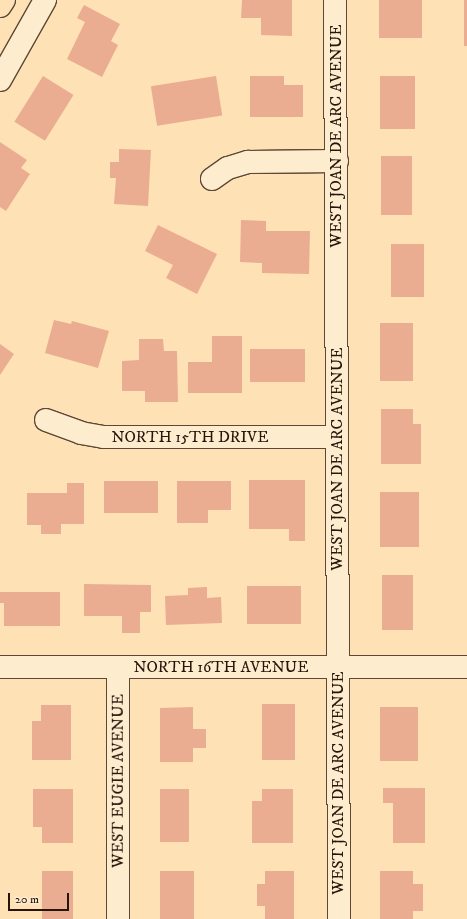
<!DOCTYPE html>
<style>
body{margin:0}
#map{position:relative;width:467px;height:919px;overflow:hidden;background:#fee1b4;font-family:"IM FELL DW Pica",serif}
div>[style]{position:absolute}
.building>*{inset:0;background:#ebad91;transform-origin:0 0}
.roads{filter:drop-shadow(1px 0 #5c4835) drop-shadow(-1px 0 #5c4835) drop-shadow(0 1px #5c4835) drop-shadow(0 -1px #5c4835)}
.minor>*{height:22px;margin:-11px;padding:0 11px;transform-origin:11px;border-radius:11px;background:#feecce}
.major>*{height:22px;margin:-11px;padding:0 11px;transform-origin:11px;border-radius:11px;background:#fee1b4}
span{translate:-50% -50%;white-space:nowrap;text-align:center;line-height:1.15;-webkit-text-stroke:3px #feecce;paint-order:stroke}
.street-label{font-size:16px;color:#26150b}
.scale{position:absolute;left:8px;top:893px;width:61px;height:18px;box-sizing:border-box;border:2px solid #26150b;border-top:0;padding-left:5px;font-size:12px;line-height:14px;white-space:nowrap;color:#26150b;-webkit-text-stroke:3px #feecce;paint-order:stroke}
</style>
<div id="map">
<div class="building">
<div style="clip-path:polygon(242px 0,292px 0,292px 36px,261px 35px,261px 18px,241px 18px)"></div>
<div style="left:379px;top:0;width:43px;height:38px"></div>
<div style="left:464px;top:0;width:3px;height:46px"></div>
<div style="clip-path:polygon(84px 5px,120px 24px,111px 41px,118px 45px,102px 77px,67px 59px,85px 22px,77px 18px)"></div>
<div style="left:43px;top:76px;width:36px;height:54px;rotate:32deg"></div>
<div style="left:216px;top:76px;width:40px;height:66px;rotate:81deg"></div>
<div style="clip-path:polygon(250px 76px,284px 76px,284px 85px,303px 85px,303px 117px,250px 117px)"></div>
<div style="left:380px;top:76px;width:35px;height:53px"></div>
<div style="clip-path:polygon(0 142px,27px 160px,21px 168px,30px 174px,6px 211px,0 207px)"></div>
<div style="clip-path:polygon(119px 149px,151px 150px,148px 206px,114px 204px,116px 178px,110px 178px,110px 162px,119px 162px)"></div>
<div style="left:381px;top:156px;width:31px;height:59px"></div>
<div style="clip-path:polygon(241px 220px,266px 221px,266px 231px,310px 231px,309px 274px,262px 273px,262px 263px,240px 262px)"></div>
<div style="clip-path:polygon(158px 225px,217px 254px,197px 294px,166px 278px,173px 265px,145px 251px)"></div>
<div style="left:391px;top:244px;width:33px;height:53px"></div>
<div style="clip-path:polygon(54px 320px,71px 324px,72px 321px,109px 331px,98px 368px,45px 353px)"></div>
<div style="left:380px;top:323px;width:33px;height:58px"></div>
<div style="clip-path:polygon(212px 336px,242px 336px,242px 393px,188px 393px,188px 362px,212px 362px)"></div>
<div style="clip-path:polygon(139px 339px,163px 339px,164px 351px,177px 351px,178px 402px,145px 402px,145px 391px,122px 391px,122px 361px,139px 360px)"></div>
<div style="clip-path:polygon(0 344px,14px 354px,0 375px)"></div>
<div style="left:250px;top:349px;width:55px;height:33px"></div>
<div style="clip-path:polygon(381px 409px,413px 409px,413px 424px,421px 424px,421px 464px,381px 464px)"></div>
<div style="clip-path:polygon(249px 480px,305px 480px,305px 541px,289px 541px,289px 529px,249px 529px)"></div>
<div style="left:104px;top:481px;width:54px;height:32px"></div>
<div style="clip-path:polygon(177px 481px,231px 481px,231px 510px,208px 510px,208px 523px,177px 523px)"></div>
<div style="clip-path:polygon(67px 483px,84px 483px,84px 524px,61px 524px,61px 534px,41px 534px,41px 525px,27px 525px,27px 493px,67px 493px)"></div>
<div style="left:380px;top:492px;width:39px;height:55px"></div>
<div style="left:382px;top:575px;width:31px;height:55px"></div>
<div style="clip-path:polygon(84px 584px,151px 585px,151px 612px,140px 612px,140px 633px,122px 633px,122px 616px,84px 616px)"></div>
<div style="left:301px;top:586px;width:38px;height:54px;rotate:90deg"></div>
<div style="clip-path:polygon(207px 587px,207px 598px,221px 597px,222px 623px,166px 625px,165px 596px,188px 595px,188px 588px)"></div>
<div style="clip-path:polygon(0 592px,60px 592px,60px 626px,4px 626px,4px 603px,0 603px)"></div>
<div style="left:262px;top:704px;width:33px;height:56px"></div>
<div style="clip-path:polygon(41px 705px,71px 705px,71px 760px,32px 760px,32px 721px,41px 721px)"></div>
<div style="clip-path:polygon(193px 707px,193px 729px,206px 729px,206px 748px,193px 748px,193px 762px,160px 762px,160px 708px)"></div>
<div style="left:380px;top:707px;width:38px;height:54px"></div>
<div style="clip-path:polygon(383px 788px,425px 788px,425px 843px,393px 843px,393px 803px,383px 803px)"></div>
<div style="clip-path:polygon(33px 789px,73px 789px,73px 843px,42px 843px,42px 827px,33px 827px)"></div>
<div style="left:160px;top:789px;width:29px;height:53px"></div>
<div style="clip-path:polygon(262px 789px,293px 789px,293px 843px,252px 843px,252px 801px,262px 801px)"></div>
<div style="left:42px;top:871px;width:31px;height:48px"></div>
<div style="left:160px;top:871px;width:34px;height:48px"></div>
<div style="clip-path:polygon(265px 871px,294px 871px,294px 919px,265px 919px,265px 906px,257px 906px,257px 884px,265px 884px)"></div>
<div style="clip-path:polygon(380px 871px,413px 871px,413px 884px,423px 884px,423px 911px,413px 911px,413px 919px,380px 919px)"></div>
</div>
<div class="roads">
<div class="minor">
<div style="left:335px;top:0;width:919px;rotate:89.75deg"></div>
<div style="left:0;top:80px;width:92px;rotate:-60.6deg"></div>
<div style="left:212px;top:179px;width:19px;rotate:-35deg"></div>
<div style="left:228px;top:168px;width:21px;rotate:-17deg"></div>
<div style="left:248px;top:162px;width:89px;rotate:-0.6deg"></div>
<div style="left:46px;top:420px;width:37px;rotate:20deg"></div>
<div style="left:81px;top:433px;width:23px;rotate:10deg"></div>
<div style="left:104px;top:437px;width:232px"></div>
<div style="left:0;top:667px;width:467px"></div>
<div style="left:118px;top:667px;width:252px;rotate:90deg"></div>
</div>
<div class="major">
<div style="left:0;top:6px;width:7px;rotate:-56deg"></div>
</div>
</div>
<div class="street-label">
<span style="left:336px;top:136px;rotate:-90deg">WEST JOAN DE ARC AVENUE</span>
<span style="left:190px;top:437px">NORTH 15TH DRIVE</span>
<span style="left:337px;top:459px;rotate:-90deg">WEST JOAN DE ARC AVENUE</span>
<span style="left:221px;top:667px">NORTH 16TH AVENUE</span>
<span style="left:118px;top:781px;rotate:-90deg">WEST EUGIE AVENUE</span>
<span style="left:338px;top:783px;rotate:-90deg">WEST JOAN DE ARC AVENUE</span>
</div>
<div class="scale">20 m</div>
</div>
